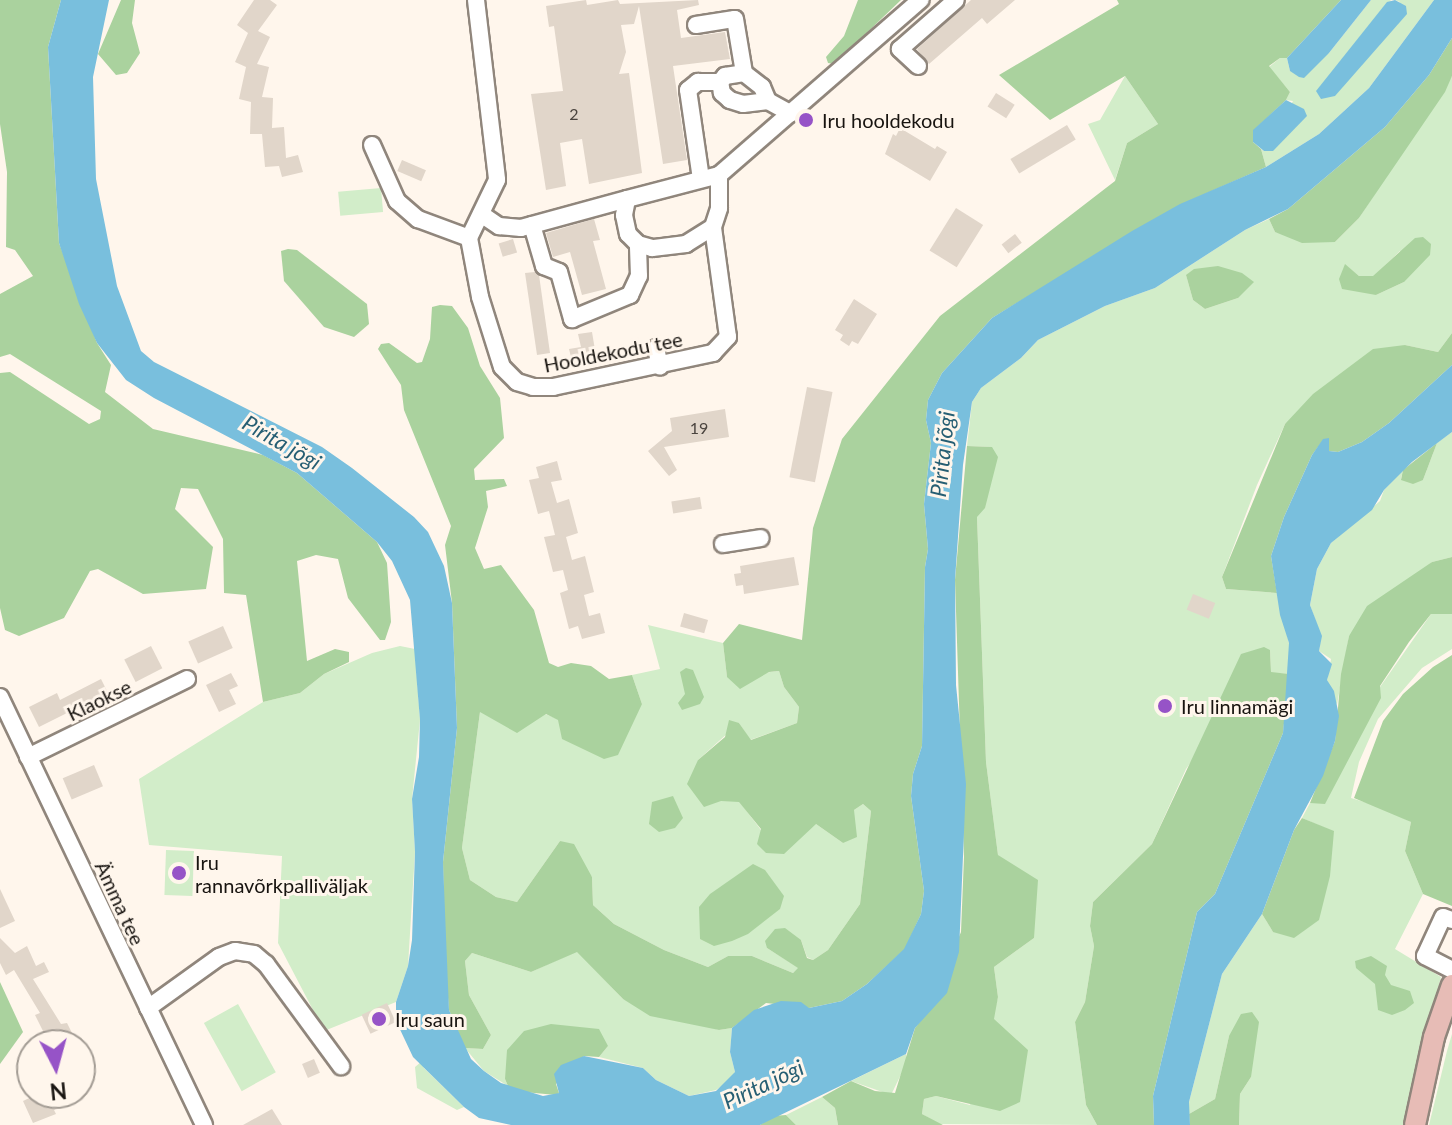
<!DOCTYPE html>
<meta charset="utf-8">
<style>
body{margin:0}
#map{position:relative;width:1452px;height:1125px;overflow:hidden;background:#fff6ec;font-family:Lato,sans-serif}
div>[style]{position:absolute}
.green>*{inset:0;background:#d2edc9;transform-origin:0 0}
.forest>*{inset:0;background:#aad29e}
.water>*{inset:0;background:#79bfdd}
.building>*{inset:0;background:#e1d6ca;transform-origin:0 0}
.roads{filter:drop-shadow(2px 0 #90867c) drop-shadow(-2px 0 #90867c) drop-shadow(0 2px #90867c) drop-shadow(0 -2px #90867c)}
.minor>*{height:16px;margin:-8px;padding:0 8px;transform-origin:8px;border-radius:8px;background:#fff}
.major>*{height:20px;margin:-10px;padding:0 10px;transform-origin:10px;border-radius:10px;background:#e7bcb6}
.dots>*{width:22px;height:22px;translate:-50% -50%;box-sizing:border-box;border:4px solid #fff6ec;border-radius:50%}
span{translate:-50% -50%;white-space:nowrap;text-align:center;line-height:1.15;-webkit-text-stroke:6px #fff6ec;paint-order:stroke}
.number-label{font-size:16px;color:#4a443e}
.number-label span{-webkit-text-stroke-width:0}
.poi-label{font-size:20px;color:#181410}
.left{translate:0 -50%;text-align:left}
.street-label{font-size:20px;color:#181410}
.water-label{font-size:22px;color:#265e73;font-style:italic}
.north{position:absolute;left:16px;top:1029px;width:80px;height:80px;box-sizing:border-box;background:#fff6ec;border:2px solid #a39c94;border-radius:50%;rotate:174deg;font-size:22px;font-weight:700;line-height:32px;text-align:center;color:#181410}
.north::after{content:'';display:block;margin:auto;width:28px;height:36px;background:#9653c7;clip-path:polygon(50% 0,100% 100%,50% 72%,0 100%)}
</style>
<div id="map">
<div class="green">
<div style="clip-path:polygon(1371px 0,1391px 0,1317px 91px,1400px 2px,1395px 0,1434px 0,1369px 88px,1319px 134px,1266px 167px,1261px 149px,1264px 151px,1293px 101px,1286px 100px,1290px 92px,1269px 67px,1280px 58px,1287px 58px,1290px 71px,1329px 53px)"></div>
<div style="clip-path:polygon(1125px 76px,1158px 124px,1127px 143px,1115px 180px,1088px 124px,1100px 120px)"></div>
<div style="clip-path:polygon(evenodd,1452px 76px,1452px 333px,1438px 352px,1405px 345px,1285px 424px,1257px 485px,1222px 577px,1226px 589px,1277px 593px,1289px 643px,1289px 674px,1271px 673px,1270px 650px,1186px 769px,1152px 844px,1093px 902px,1090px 926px,1094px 946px,1085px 1002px,1075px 1022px,1086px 1105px,1097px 1125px,939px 1124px,922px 1114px,924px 1099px,936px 1096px,970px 1105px,998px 997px,994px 967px,1034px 938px,998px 855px,986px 762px,977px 517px,991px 447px,967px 446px,972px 402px,981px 388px,1021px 358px,1038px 340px,1105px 306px,1155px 288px,1245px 230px,1269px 219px,1275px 232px,1335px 242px,1359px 218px,1452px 76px,1400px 251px,1404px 282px,1376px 295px,1345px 265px,1359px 276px,1373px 277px,1400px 251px,1452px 76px,1186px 275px,1238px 298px,1205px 309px,1193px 300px,1186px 275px)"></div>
<div style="left:381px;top:188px;width:24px;height:43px;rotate:85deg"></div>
<div style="clip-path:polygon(1452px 432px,1452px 557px,1432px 562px,1349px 636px,1337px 705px,1327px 680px,1331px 659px,1319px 651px,1321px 636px,1310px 605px,1317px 569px,1331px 543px,1380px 501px,1384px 490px,1403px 470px,1401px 479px,1423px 480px,1437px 443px)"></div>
<div style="clip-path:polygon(1431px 614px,1452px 614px,1452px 649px,1422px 668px,1378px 719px,1359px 762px,1351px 798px,1384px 808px,1411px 822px,1405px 851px,1423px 894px,1395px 949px,1441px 977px,1404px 1125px,1239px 1125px,1240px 1094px,1251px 1077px,1229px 1036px,1215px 1099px,1189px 1114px,1189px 1102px,1222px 974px,1262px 914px,1273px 932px,1334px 832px,1302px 818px,1310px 803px,1325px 803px,1380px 687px)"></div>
<div style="clip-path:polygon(648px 625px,723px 643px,727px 677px,779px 671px,784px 687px,799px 707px,797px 723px,750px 740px,739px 723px,698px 760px,721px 801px,739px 801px,761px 830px,816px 824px,843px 843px,854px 810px,863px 804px,871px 811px,860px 904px,828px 950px,813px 960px,807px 957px,801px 940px,767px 948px,799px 968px,793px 973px,752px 956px,728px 956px,708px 967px,664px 950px,614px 924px,593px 905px,592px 877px,560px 841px,517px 902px,496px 897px,470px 880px,462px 848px,480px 712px,545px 714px,558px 719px,642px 704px,632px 675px,660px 669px)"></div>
<div style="clip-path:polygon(400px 646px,415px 649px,420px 720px,412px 799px,415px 852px,408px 966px,396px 1002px,324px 1031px,278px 943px,282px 856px,149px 845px,139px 779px,263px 702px,300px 693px,324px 674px,372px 653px)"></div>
<div style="left:166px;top:850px;width:28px;height:45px;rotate:2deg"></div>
<div style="clip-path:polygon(577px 951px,623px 999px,719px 1030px,732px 1028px,730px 1052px,735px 1072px,732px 1079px,716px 1090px,689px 1096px,656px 1080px,643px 1068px,599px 1057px,608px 1046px,505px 1079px,508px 1086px,484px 1071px,465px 1048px,483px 1049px,491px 1035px,469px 995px,465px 961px,472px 953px,531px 972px)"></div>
<div style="left:238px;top:1004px;width:78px;height:39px;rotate:61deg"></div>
<div style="clip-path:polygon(1452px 1034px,1452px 1125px,1429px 1125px,1447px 1051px)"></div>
<div style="clip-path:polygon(906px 1054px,907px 1062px,891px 1095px,851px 1081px)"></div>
<div style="clip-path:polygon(421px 1062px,424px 1068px,464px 1107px,457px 1110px,417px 1088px,415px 1067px)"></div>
<div style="clip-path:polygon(822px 1097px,835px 1108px,838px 1125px,796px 1125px,786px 1115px)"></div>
</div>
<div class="forest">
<div style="clip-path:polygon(0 0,61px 0,48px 47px,59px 243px,97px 343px,111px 365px,105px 392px,153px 429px,263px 455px,297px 473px,377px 542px,387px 563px,391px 622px,385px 640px,380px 640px,348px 598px,338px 559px,316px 555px,297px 561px,307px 661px,335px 649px,349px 652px,349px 662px,324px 674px,300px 693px,263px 702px,246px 595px,224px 593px,223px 539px,198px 489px,181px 488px,175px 509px,213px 547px,206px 589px,143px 594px,98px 569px,90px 571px,64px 618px,19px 636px,5px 630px,0 608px,0 373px,10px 372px,89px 424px,100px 419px,101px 411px,10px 354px,0 357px,0 294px,33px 276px,15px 250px,6px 247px,7px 172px,0 124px)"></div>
<div style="clip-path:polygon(121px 0,135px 0,132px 23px,140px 53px,127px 73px,116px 75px,98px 54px)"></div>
<div style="clip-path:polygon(858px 0,901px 0,834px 64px,828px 63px,826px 57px,844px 36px)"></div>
<div style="clip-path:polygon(1117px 0,1341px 0,1287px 58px,1280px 58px,1269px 66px,1290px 92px,1286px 100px,1254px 130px,1253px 142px,1261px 149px,1266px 167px,1180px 205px,992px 318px,942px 373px,928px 400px,926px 420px,931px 443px,924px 504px,928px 549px,925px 567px,922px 746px,913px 774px,911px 796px,924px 891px,921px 914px,905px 949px,867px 984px,842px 1001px,809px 1008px,766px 1003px,732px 1028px,719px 1030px,650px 1016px,623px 999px,577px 952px,531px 972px,472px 953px,465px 961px,469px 995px,491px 1035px,483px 1049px,465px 1048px,449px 1010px,445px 960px,443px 862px,457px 728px,452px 603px,445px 545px,451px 526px,404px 410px,401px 385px,378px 349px,381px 344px,389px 343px,417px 363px,422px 362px,430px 339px,432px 307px,440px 305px,452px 306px,468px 328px,480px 366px,500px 398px,504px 438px,474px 469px,475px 480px,504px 479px,507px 486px,486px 491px,488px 507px,475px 548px,484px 569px,501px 565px,534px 610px,549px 663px,558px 667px,571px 663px,591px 666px,609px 679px,632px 675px,642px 704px,618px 755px,604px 759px,562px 739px,558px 720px,546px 714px,517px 733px,480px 712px,462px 848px,470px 880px,496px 897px,517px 902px,560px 841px,574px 844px,592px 877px,593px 905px,614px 924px,664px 950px,708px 967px,728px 956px,752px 956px,793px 973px,798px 968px,767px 948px,765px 941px,775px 929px,785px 928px,801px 940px,807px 958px,813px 960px,828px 950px,860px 904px,871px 811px,863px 804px,854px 810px,857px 837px,843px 843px,816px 824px,784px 854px,766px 853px,757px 844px,761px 829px,739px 802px,721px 801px,704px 807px,687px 784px,698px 760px,725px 737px,729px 720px,739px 723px,751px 740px,797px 723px,799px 707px,784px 687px,779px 671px,769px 672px,740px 689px,727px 677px,723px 643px,739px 624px,802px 640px,813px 528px,842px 439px,940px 316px,1115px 181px,1127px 143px,1158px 124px,1125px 76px,1050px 120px,999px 75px,1119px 4px)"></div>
<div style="clip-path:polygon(1452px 38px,1452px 76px,1445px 92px,1359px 218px,1335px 242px,1302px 243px,1275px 232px,1269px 219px,1288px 209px,1385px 127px,1429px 75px)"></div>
<div style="clip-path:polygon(1423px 237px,1431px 244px,1430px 255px,1404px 282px,1376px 295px,1342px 289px,1339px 279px,1345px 264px,1359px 276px,1373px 276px,1415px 238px)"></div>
<div style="clip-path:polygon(288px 249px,297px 250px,367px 304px,369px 324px,354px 337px,324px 327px,284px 281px,281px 251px)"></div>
<div style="clip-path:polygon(1218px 266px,1242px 273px,1254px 282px,1238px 298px,1205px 309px,1193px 300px,1186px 275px,1194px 269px)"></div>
<div style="clip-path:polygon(1452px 333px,1452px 365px,1389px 423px,1362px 442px,1338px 452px,1328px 451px,1324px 439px,1312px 455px,1284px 517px,1271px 556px,1277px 593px,1226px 589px,1222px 577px,1285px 424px,1313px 394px,1373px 349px,1405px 345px,1438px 352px)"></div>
<div style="clip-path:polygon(1437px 443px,1423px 480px,1413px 484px,1401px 480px,1403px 470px)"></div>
<div style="clip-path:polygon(967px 446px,992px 447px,998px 457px,985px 508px,977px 517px,986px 762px,998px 855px,1038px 880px,1034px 938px,994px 967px,998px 997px,994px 1019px,1028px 1050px,1020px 1102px,1000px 1111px,936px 1096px,924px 1099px,922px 1114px,943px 1125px,838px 1125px,835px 1108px,822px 1097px,851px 1081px,875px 1091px,895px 1093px,915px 1028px,927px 1013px,961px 932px,964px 857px,955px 580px)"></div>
<div style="clip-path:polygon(1452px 557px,1452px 614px,1431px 614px,1409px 642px,1380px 686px,1381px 698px,1325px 804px,1310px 803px,1335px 741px,1341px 674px,1349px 636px,1367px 606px,1432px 562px)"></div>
<div style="clip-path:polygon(1264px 647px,1270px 650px,1271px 672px,1289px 674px,1283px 733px,1215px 894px,1197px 912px,1153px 1096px,1154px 1125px,1097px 1125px,1086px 1105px,1075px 1022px,1085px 1002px,1094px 946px,1090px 926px,1093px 902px,1152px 844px,1241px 654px)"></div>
<div style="clip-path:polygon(1452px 655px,1452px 906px,1423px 894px,1405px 851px,1411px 822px,1354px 798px,1383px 721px,1403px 694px,1433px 667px)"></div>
<div style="clip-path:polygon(686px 668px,693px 670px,704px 697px,700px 704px,682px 710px,678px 703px,685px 694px,680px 672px)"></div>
<div style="clip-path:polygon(673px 796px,683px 818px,675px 828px,659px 832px,649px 824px,652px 802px)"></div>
<div style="clip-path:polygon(1302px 818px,1334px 831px,1330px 876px,1319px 920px,1294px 938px,1273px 932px,1262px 914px,1294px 830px)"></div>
<div style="clip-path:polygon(753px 864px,765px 870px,784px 896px,780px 909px,748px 934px,732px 941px,714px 946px,700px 939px,699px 907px,710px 894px)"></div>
<div style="clip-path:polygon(1371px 956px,1387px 966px,1385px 975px,1391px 985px,1410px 991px,1414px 1003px,1405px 1010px,1392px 1015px,1378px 1010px,1375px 984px,1356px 968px,1355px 961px)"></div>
<div style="clip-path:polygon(0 982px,23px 1032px,0 1064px)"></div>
<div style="clip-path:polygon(1252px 1012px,1259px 1022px,1251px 1077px,1240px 1094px,1239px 1125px,1190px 1125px,1189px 1114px,1215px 1099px,1229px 1036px,1241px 1014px)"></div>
<div style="clip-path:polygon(551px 1024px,599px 1029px,608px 1046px,599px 1057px,584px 1056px,556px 1084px,559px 1093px,556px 1095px,524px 1092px,508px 1086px,505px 1079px,507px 1050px,524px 1031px)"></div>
<div style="clip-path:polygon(786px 1115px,796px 1125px,760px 1125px,772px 1116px)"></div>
</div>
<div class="water">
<div style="clip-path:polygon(61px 0,109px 0,93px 77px,96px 179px,117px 286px,141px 351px,154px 362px,322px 447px,352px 468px,414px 517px,428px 532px,444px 566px,452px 603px,457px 728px,443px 862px,449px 1010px,471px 1059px,484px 1071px,501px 1083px,543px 1096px,559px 1093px,554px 1074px,561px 1065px,584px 1056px,643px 1068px,656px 1080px,689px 1096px,716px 1091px,735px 1072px,730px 1052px,732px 1028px,754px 1010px,781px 1001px,801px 1002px,809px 1008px,842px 1001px,867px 984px,904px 949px,921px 914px,924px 891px,911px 796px,913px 774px,922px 746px,925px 567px,928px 549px,924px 504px,931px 443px,926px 420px,928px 400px,942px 373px,992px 318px,1132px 231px,1180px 204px,1266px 167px,1319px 134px,1369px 88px,1434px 0,1452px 0,1452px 38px,1429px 75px,1385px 127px,1288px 209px,1245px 230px,1155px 288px,1105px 306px,1038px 340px,1021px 358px,981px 388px,972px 402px,963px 465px,955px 580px,956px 685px,966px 784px,959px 952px,947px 993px,915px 1028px,906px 1054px,760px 1125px,511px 1125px,479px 1118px,464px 1107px,413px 1057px,396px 1021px,396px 1002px,408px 966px,412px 940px,415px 852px,412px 799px,419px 757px,420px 720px,410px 600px,392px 561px,377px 542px,297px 473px,154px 398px,126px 380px,97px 343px,79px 304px,59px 243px,48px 47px)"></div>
<div style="clip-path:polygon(1341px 0,1371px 0,1329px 53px,1304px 78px,1299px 77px,1290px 71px,1287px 58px)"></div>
<div style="clip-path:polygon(1395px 0,1406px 6px,1407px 14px,1335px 96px,1321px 99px,1316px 91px,1387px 2px)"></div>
<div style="clip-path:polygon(1286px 100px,1304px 109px,1307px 116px,1273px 151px,1264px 151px,1253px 142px,1253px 130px)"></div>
<div style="clip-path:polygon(1452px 365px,1452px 432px,1412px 462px,1384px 490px,1372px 510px,1331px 543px,1317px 569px,1310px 605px,1322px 636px,1319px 651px,1332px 664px,1327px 680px,1334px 691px,1339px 716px,1335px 741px,1323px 776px,1294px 830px,1262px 914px,1222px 974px,1189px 1102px,1190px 1125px,1154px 1125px,1153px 1096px,1197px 912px,1215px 894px,1283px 733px,1289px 643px,1280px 615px,1271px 556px,1284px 517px,1312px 455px,1323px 439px,1329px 438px,1329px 451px,1338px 452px,1362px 442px,1389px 423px)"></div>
</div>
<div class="building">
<div style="clip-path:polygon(254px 0,270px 0,277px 5px,258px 31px,270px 37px,257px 64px,269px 67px,262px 97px,273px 98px,272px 128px,284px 127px,286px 158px,298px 155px,303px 172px,282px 177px,279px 166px,265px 167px,262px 134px,250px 134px,251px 102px,239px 99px,246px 67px,235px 62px,248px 33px,237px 25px)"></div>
<div style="clip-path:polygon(586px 0,587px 5px,618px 0,620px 4px,698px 0,699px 5px,677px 10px,681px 38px,725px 32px,730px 59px,673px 66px,687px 160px,663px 164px,639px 6px,634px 24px,621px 25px,626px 52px,619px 74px,629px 73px,642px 173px,589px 184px,582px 139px,560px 143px,566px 186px,546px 190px,531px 94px,563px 91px,554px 26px,549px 27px,546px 6px)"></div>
<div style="clip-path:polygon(971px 0,1015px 0,987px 24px,982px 18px,929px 64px,917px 49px)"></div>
<div style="left:996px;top:93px;width:22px;height:16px;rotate:32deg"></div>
<div style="left:1067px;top:125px;width:17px;height:66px;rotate:59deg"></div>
<div style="clip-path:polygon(900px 128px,935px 149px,937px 146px,947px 152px,930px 181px,885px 154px,893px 134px,896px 136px)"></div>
<div style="left:402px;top:160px;width:26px;height:12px;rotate:23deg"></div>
<div style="left:956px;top:208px;width:32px;height:50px;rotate:32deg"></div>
<div style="clip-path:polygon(594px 219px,600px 240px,593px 241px,606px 289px,582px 295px,570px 252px,553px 257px,546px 233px)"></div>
<div style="left:1015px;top:234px;width:11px;height:17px;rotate:52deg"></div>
<div style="left:513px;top:239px;width:14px;height:15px;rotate:73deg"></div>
<div style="clip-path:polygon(535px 272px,539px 275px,550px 353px,537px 355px,525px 273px)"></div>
<div style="clip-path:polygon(854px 299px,877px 314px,858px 344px,852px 341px,849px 346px,840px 340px,843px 335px,835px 330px)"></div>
<div style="clip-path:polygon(592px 332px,596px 356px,572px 361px,569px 349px,581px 347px,578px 334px)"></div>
<div style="left:807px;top:387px;width:26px;height:92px;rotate:11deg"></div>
<div style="clip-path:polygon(725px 409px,729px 437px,664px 447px,677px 470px,669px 476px,648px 451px,672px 431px,670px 418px)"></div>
<div style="clip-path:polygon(557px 461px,562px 480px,551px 482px,557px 503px,569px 499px,578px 533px,566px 537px,572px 560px,585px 556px,594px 592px,584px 595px,589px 616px,600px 613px,605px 633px,582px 639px,578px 626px,569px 629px,560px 593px,568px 590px,563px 570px,553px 572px,544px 537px,555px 535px,549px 511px,538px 514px,529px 480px,539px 478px,536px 467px)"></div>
<div style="left:700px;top:497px;width:12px;height:29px;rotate:81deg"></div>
<div style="clip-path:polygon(794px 557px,799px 585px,744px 594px,743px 585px,736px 586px,734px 574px,741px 573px,740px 566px)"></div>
<div style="left:1193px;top:594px;width:24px;height:17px;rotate:22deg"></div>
<div style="left:684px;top:613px;width:25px;height:14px;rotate:16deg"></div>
<div style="left:223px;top:626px;width:24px;height:38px;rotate:66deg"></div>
<div style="left:151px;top:646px;width:25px;height:30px;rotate:63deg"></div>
<div style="clip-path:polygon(231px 673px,238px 686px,229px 690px,236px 704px,219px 712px,206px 685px)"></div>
<div style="clip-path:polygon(101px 679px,111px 699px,93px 707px,85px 709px,83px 705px,39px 727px,29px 707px,57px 693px,60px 700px)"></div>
<div style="left:94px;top:765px;width:23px;height:34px;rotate:67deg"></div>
<div style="clip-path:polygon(0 889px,15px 921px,0 928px)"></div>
<div style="clip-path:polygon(0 938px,15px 953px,27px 946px,36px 966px,44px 962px,49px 972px,33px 979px,61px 1024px,67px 1023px,78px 1045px,50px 1045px,35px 1015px,40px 1013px,14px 970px,6px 975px,0 963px)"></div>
<div style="left:387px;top:1003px;width:21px;height:28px;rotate:65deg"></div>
<div style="left:314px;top:1059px;width:15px;height:13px;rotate:67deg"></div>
<div style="clip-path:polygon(40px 1093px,57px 1093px,63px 1105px,54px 1110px,56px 1114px,33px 1123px,23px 1101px)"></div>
<div style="clip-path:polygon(272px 1109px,282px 1125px,243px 1125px)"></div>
</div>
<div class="roads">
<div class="minor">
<div style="left:476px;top:0;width:181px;rotate:83.3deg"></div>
<div style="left:497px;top:180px;width:64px;rotate:115.8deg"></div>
<div style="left:469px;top:238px;width:60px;rotate:79.4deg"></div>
<div style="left:480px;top:297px;width:73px;rotate:72.6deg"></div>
<div style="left:502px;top:367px;width:21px;rotate:45deg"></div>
<div style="left:517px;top:382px;width:17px;rotate:17deg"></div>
<div style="left:533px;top:387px;width:20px"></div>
<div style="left:553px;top:387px;width:164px;rotate:-12deg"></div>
<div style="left:713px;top:353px;width:22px;rotate:-47deg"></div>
<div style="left:728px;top:337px;width:111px;rotate:-97.8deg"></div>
<div style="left:713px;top:227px;width:20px;rotate:-72deg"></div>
<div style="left:719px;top:208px;width:33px;rotate:-90deg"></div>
<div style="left:696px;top:25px;width:39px;rotate:-9deg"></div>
<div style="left:735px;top:19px;width:55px;rotate:80.5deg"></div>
<div style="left:918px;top:66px;width:25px;rotate:-137deg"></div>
<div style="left:900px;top:49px;width:74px;rotate:-41.2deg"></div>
<div style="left:768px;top:101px;width:25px;rotate:173deg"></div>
<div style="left:743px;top:104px;width:14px;rotate:-163deg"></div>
<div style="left:730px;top:100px;width:11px;rotate:-139deg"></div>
<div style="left:722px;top:93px;width:11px;rotate:-100deg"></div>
<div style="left:720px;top:82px;width:8px;rotate:-50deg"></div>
<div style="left:725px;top:76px;width:19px;rotate:-9deg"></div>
<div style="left:744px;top:73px;width:23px;rotate:38deg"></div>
<div style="left:762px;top:87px;width:15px;rotate:67deg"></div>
<div style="left:768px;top:101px;width:26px;rotate:29deg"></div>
<div style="left:372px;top:145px;width:61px;rotate:65.9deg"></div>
<div style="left:397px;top:201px;width:28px;rotate:41deg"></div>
<div style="left:418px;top:219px;width:54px;rotate:20.4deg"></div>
<div style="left:701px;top:179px;width:90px;rotate:-98.3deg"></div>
<div style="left:688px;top:90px;width:13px;rotate:-39deg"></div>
<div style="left:698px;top:82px;width:22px"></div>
<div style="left:481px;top:214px;width:22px;rotate:34deg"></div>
<div style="left:499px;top:226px;width:22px;rotate:5deg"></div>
<div style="left:521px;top:228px;width:110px;rotate:-15.3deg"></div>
<div style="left:532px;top:225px;width:43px;rotate:73.7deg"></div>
<div style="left:544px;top:266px;width:16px;rotate:22deg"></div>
<div style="left:559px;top:272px;width:49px;rotate:74.5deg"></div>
<div style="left:572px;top:319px;width:63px;rotate:-22.5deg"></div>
<div style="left:630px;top:295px;width:21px;rotate:-65deg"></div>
<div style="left:639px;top:276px;width:32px;rotate:-92deg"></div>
<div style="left:713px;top:227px;width:32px;rotate:148deg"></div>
<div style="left:686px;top:244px;width:34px;rotate:173deg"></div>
<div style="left:652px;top:248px;width:15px;rotate:-164deg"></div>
<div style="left:638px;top:244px;width:14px;rotate:-135deg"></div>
<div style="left:628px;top:234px;width:19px;rotate:-102deg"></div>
<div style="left:624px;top:215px;width:16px;rotate:-79deg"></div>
<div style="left:627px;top:199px;width:95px;rotate:-14.6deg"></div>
<div style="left:719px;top:175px;width:267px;rotate:-41deg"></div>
<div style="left:656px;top:348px;width:19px;rotate:78deg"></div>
<div style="left:723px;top:544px;width:38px;rotate:-9deg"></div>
<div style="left:0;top:697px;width:474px;rotate:64.5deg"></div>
<div style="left:28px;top:757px;width:177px;rotate:-26.1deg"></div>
<div style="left:1452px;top:920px;width:9px;rotate:-162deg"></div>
<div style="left:1443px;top:917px;width:43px;rotate:114.8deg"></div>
<div style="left:1425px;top:956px;width:30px;rotate:27deg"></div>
<div style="left:148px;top:1008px;width:87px;rotate:-35.7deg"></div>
<div style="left:219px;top:957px;width:17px;rotate:-21deg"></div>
<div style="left:235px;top:951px;width:19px;rotate:9deg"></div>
<div style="left:254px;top:954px;width:16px;rotate:40deg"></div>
<div style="left:266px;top:964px;width:127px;rotate:53.7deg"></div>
</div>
<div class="major">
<div style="left:1415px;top:1125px;width:90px;rotate:-77.8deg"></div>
<div style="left:1434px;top:1037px;width:55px;rotate:-70.9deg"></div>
</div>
</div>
<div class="dots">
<div style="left:806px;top:120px;background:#9653c7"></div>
<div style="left:1165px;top:706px;background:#9653c7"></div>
<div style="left:179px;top:873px;background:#9653c7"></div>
<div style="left:379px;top:1019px;background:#9653c7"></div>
</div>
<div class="number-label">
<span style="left:574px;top:114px">2</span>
<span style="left:699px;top:428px">19</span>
</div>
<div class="poi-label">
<span class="left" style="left:822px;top:120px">Iru hooldekodu</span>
<span class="left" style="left:1181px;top:706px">Iru linnamägi</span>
<span class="left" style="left:195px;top:874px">Iru<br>rannavõrkpalliväljak</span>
<span class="left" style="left:395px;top:1019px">Iru saun</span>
</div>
<div class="street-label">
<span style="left:613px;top:352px;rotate:-11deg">Hooldekodu tee</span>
<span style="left:99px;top:700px;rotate:-26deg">Klaokse</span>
<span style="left:120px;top:903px;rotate:65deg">Ämma tee</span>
</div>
<div class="water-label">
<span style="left:282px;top:442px;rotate:30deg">Pirita jõgi</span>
<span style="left:942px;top:454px;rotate:-84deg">Pirita jõgi</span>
<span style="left:763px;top:1084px;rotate:-25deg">Pirita jõgi</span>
</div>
<div class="north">N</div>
</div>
